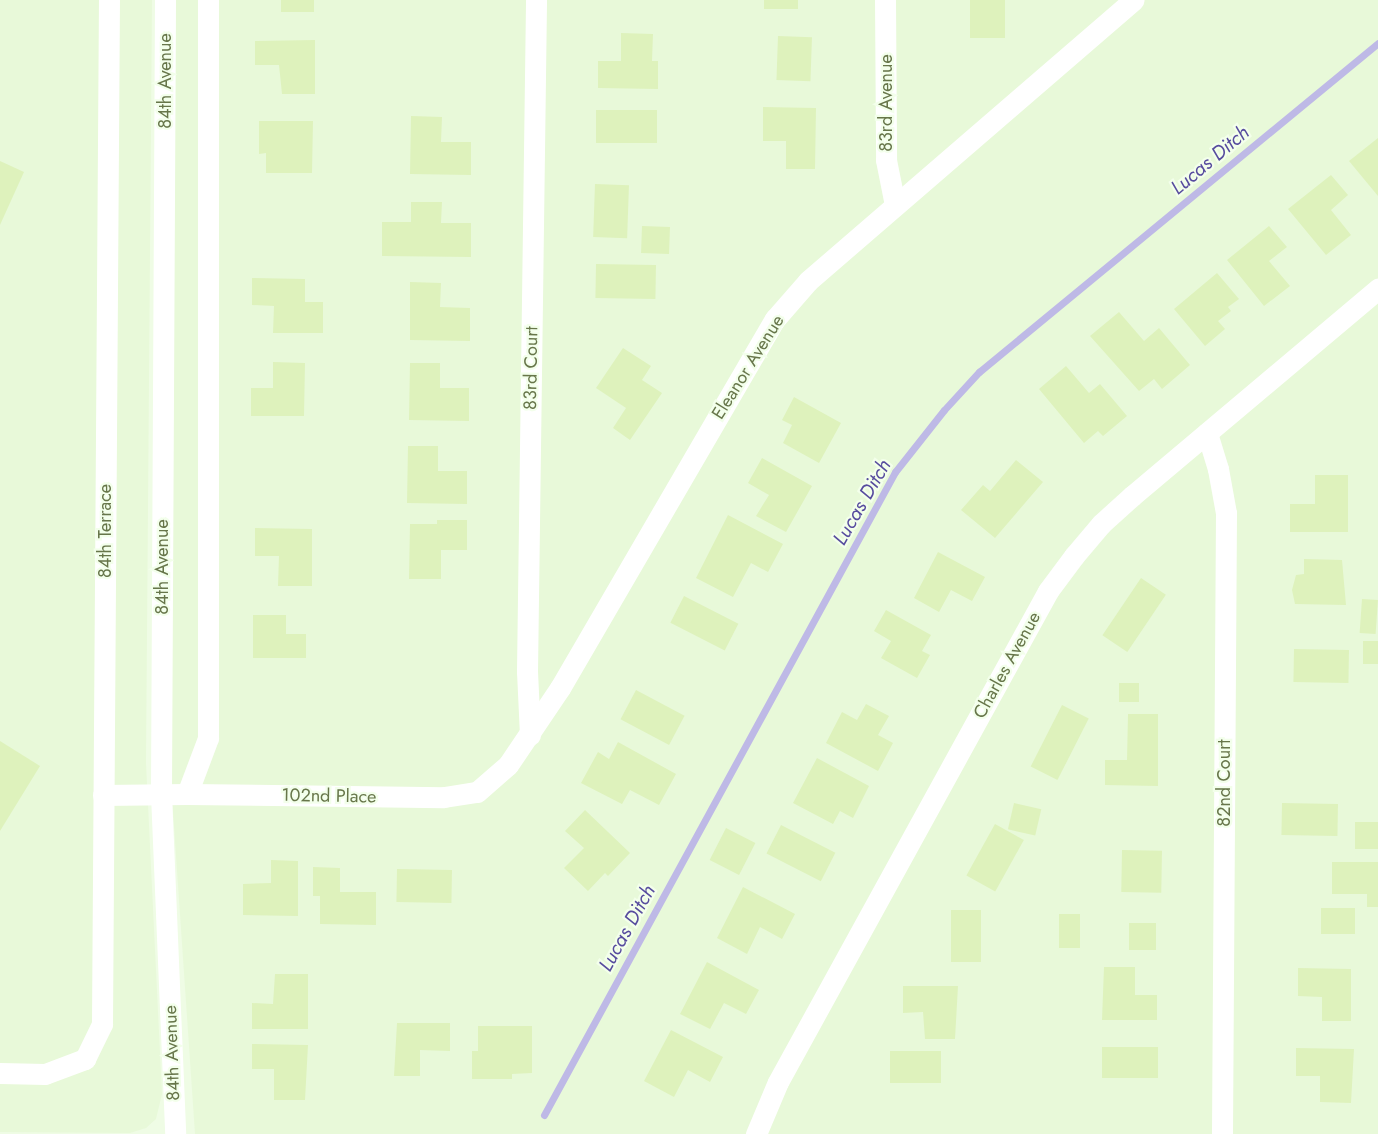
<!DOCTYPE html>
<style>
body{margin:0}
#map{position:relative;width:1378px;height:1134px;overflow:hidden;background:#effce5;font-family:Jost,sans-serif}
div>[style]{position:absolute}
.residential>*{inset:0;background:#e8f9d9}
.stream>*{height:7px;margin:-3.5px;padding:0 3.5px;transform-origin:3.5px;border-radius:3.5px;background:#beb9e6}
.building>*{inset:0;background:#def2bc;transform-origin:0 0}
.minor>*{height:21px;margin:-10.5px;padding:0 10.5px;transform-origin:10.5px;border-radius:10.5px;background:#fff}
span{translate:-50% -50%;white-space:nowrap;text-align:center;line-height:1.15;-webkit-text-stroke:4.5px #f3ffeb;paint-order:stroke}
.street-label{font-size:18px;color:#67764a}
.water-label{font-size:20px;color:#574c9e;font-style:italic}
</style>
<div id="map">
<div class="residential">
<div style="clip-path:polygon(0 0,152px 0,146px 763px,162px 1094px,156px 1119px,146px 1128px,130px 1133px,0 1132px)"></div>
<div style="clip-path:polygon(176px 0,1378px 0,1378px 1134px,195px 1134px,170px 768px)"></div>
</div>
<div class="stream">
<div style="left:544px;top:1115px;width:733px;rotate:-61.37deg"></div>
<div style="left:895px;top:472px;width:79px;rotate:-51.7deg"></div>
<div style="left:944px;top:410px;width:52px;rotate:-47.4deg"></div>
<div style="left:979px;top:372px;width:517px;rotate:-39.51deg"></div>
</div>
<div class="building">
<div style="left:281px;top:0;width:33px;height:12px"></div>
<div style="left:764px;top:0;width:34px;height:9px"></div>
<div style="left:970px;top:0;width:35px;height:38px"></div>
<div style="clip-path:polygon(621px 33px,653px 34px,652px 61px,658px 61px,658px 89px,598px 88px,598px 61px,621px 61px)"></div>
<div style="left:778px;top:36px;width:34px;height:44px;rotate:2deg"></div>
<div style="clip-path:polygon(315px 40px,315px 94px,282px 94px,279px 65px,255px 65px,255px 41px)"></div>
<div style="clip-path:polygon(763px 107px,816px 108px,815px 169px,786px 169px,786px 141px,763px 141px)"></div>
<div style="left:596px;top:110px;width:61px;height:33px"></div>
<div style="clip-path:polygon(411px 116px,442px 117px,441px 142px,471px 142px,471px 175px,410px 174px)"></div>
<div style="clip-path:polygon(259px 121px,313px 121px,312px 173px,266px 173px,266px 153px,259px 154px)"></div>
<div style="clip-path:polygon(1378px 138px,1378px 196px,1349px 161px)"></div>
<div style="clip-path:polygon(0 161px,24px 172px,0 225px)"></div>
<div style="clip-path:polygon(1331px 175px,1348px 195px,1331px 210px,1351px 235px,1326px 255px,1288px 209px)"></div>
<div style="left:595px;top:184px;width:34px;height:53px;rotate:2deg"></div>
<div style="clip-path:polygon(411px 202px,442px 202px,441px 223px,471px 223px,471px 257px,382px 256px,382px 222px,411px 222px)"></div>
<div style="left:642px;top:226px;width:28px;height:27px;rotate:2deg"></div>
<div style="clip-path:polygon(1269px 226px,1287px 247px,1269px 261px,1290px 286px,1264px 306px,1227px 260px)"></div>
<div style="left:596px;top:264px;width:60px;height:34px;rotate:1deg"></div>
<div style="clip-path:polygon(1217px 273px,1239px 299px,1228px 307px,1231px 311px,1218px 321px,1225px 329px,1205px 346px,1174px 309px)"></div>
<div style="clip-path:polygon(252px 278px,305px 279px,305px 302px,323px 302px,323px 333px,273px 333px,274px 306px,252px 305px)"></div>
<div style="clip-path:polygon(410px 282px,441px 283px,440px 307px,470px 308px,470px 341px,410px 340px)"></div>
<div style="clip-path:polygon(1119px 312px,1144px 341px,1159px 328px,1190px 365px,1162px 389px,1154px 379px,1139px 391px,1090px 336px)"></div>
<div style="clip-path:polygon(623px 348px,651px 366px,642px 380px,662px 393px,630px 440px,613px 428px,626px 408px,596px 388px)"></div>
<div style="clip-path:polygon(273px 362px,305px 363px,304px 416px,251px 416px,251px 388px,273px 388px)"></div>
<div style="clip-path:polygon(410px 363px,440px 363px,440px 388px,469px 388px,469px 421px,409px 420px)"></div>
<div style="clip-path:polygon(1066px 366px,1089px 393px,1100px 384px,1127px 416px,1103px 436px,1098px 431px,1084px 443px,1039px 389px)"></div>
<div style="clip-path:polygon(794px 397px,841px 423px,819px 463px,783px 443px,792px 425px,782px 420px)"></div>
<div style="clip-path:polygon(408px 446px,438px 446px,438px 471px,467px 471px,467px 504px,407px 503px)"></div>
<div style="clip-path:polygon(762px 458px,812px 486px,786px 532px,756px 516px,769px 495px,748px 483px)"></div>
<div style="clip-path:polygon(1016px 460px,1043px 482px,995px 538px,961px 510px,983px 485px,990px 491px)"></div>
<div style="clip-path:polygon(1315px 475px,1348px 475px,1348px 532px,1290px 532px,1290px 504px,1315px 504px)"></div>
<div style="clip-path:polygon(728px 515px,783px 544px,768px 572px,751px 563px,733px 597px,696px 578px)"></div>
<div style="clip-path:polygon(437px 520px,467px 520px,467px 550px,441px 550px,441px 579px,409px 579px,410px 524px,437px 524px)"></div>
<div style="clip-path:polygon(255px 528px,312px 529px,312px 586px,278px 586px,279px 556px,255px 556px)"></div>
<div style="clip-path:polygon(938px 552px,985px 577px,972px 601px,951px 590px,939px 612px,914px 598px)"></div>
<div style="clip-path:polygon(1304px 559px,1342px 560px,1346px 605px,1295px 604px,1292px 590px,1296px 575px,1304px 574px)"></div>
<div style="left:1141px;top:578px;width:30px;height:69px;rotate:34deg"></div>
<div style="left:684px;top:596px;width:61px;height:30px;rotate:27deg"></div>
<div style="left:1362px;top:599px;width:16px;height:34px;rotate:4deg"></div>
<div style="clip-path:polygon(886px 610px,931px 635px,922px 651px,930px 655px,917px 678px,881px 658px,891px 641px,874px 631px)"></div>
<div style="clip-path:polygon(253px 615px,286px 615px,286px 634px,306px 634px,306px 658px,253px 658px)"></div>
<div style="left:1363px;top:641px;width:15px;height:23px"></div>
<div style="left:1294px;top:649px;width:55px;height:33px;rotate:1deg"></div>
<div style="left:1119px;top:683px;width:20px;height:19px"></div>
<div style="left:636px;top:690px;width:55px;height:33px;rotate:28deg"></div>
<div style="clip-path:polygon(866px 704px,889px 716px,878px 735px,893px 743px,878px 771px,826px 743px,842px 712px,857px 720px)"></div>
<div style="left:1062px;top:705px;width:30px;height:69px;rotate:27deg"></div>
<div style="clip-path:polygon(1128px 714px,1158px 714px,1158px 786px,1105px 785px,1105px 760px,1127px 760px)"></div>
<div style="clip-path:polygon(0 741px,40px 766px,0 831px)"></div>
<div style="clip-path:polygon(618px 742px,676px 774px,659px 805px,630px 790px,622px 804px,581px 783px,598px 752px,609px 759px)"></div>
<div style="clip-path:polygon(817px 758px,869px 786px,853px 818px,840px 811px,833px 824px,793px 803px)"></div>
<div style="left:1014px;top:803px;width:28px;height:27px;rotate:13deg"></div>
<div style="left:1282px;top:803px;width:56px;height:32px;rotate:1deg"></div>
<div style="clip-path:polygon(585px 810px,630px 853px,608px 876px,605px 873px,588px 891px,564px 868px,584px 848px,565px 831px)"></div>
<div style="left:1355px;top:822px;width:23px;height:27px"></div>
<div style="left:995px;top:824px;width:33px;height:59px;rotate:29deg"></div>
<div style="left:781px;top:825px;width:61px;height:32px;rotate:27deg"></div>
<div style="left:726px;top:828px;width:33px;height:36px;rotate:27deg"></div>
<div style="left:1122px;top:850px;width:40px;height:42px;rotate:1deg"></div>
<div style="clip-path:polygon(271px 860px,298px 861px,298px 916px,243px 915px,243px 884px,271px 883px)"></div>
<div style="clip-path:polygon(1332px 862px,1378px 862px,1378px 907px,1367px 907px,1367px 894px,1332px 894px)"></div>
<div style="clip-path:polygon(313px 867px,340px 868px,340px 892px,376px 892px,376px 925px,320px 924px,320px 896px,313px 896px)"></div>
<div style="left:397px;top:869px;width:55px;height:33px;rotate:1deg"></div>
<div style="clip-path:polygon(743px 887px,795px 914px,782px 939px,760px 927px,747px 954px,717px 938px)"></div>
<div style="left:1321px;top:908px;width:34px;height:26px"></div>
<div style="left:951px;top:910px;width:30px;height:52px"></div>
<div style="left:1059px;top:914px;width:21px;height:34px"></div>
<div style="left:1129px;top:923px;width:27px;height:27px"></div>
<div style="clip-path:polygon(707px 962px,759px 990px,746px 1014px,724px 1003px,710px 1029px,680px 1014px)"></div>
<div style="clip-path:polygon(1104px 967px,1135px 967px,1135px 995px,1157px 995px,1157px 1020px,1102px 1020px)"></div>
<div style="clip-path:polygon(1298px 968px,1351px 969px,1351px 1021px,1322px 1021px,1322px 997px,1298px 996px)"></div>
<div style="clip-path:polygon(275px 974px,308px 974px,308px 1029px,252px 1029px,252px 1003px,273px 1004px)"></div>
<div style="clip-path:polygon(903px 986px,958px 986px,955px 1039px,925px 1039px,923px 1012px,903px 1013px)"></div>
<div style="clip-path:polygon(397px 1023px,450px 1023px,450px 1051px,420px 1050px,420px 1076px,394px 1076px)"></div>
<div style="clip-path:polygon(478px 1026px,532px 1026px,532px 1073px,512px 1074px,512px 1079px,472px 1079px,472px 1051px,478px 1051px)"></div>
<div style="clip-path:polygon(671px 1030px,723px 1057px,710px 1082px,688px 1070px,674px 1097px,644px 1081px)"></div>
<div style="clip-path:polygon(252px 1044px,308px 1045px,305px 1100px,274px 1100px,274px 1069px,252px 1069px)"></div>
<div style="left:1102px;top:1047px;width:56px;height:31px"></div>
<div style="clip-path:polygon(1296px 1048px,1354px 1049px,1351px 1103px,1320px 1102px,1320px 1076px,1296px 1076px)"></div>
<div style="left:890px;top:1051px;width:51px;height:32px"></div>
</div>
<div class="minor">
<div style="left:165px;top:0;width:794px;rotate:90.29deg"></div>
<div style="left:161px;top:794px;width:340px;rotate:87.6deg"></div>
<div style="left:885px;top:0;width:160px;rotate:89.6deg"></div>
<div style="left:886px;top:160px;width:46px;rotate:78.7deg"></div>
<div style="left:1207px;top:433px;width:38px;rotate:73deg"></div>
<div style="left:1218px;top:469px;width:45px;rotate:79.7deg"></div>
<div style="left:1226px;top:513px;width:621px;rotate:90.37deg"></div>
<div style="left:530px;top:735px;width:63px;rotate:-92.7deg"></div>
<div style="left:527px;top:672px;width:672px;rotate:-89.23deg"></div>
<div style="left:187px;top:794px;width:60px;rotate:-69.4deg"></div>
<div style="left:208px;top:738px;width:738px;rotate:-90deg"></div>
<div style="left:103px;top:795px;width:84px;rotate:-0.7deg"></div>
<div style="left:187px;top:794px;width:257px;rotate:0.7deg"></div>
<div style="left:444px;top:797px;width:33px;rotate:-9deg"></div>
<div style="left:477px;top:792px;width:41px;rotate:-41.1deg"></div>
<div style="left:508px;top:765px;width:93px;rotate:-56deg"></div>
<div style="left:560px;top:688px;width:427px;rotate:-59.8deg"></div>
<div style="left:775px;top:319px;width:50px;rotate:-49deg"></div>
<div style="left:808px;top:281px;width:430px;rotate:-40.8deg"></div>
<div style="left:0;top:1073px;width:45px;rotate:1.3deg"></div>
<div style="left:45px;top:1074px;width:43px;rotate:-20.6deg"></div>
<div style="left:85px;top:1059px;width:39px;rotate:-64deg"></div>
<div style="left:102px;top:1024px;width:1024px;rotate:-89.61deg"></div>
<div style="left:756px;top:1134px;width:56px;rotate:-67.1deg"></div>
<div style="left:778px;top:1082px;width:560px;rotate:-61.19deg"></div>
<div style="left:1048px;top:591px;width:44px;rotate:-53.4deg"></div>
<div style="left:1074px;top:556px;width:42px;rotate:-49.8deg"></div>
<div style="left:1101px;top:524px;width:42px;rotate:-42.1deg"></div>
<div style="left:1132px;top:496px;width:322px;rotate:-40.1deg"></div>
</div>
<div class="street-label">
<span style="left:165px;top:81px;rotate:-90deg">84th Avenue</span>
<span style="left:886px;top:103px;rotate:-90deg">83rd Avenue</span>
<span style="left:748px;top:367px;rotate:-58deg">Eleanor Avenue</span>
<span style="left:531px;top:368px;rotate:-89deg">83rd Court</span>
<span style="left:105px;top:531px;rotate:-90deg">84th Terrace</span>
<span style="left:162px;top:567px;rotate:-90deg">84th Avenue</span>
<span style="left:1007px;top:665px;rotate:-61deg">Charles Avenue</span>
<span style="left:1224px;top:783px;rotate:-90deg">82nd Court</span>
<span style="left:329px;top:796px;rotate:1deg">102nd Place</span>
<span style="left:172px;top:1053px;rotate:-92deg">84th Avenue</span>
</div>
<div class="water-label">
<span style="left:1210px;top:160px;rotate:-40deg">Lucas Ditch</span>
<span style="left:862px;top:502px;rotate:-60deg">Lucas Ditch</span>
<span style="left:627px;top:928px;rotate:-61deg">Lucas Ditch</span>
</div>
</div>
